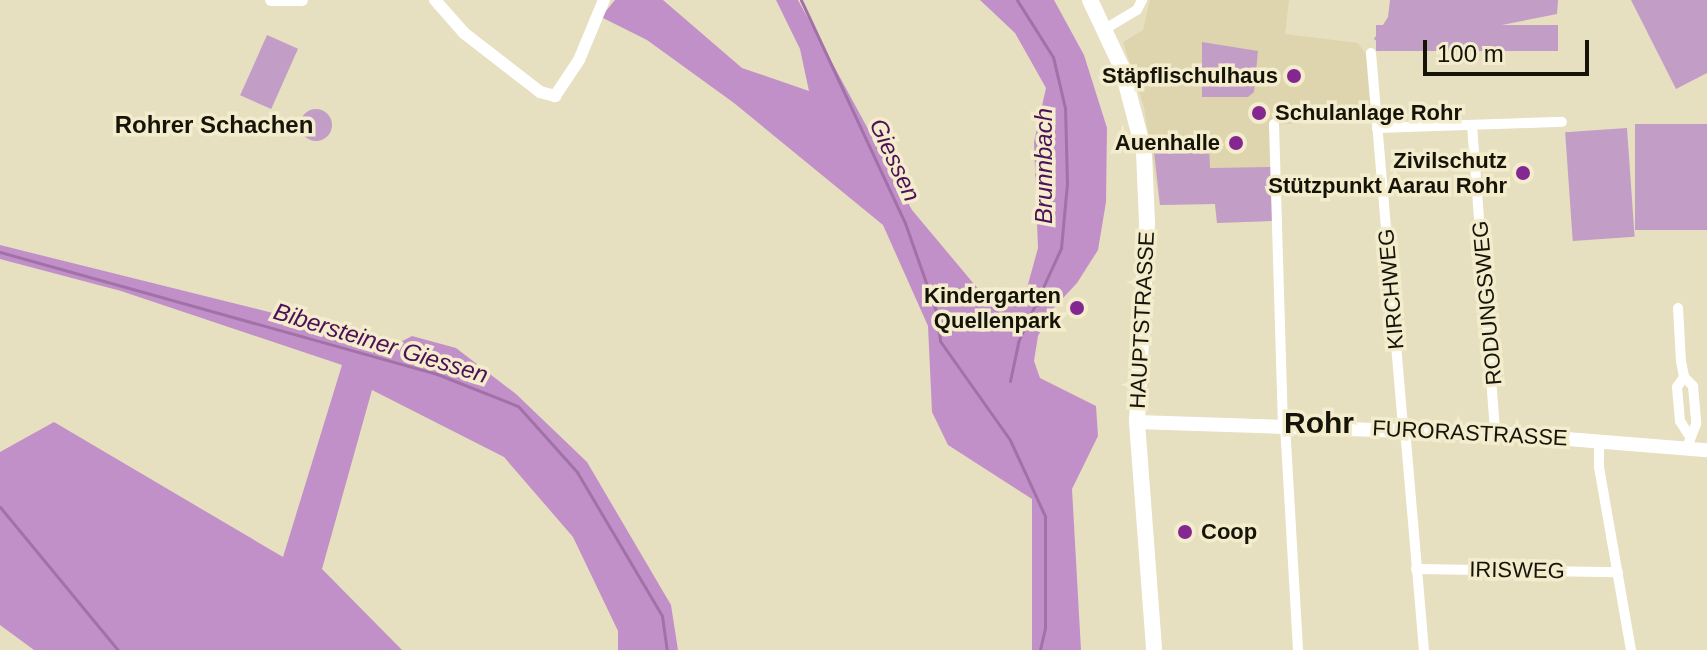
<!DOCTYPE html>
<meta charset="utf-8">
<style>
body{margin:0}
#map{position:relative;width:1707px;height:650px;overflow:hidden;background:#e6dfc0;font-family:Helvetica,sans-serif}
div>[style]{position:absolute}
.built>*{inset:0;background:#ded5af}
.green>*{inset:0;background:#c29ec6;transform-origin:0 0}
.round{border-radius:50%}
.forest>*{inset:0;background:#c290c8}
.stream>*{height:3px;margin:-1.5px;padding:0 1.5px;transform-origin:1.5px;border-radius:1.5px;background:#a271a8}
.minor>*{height:10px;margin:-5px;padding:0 5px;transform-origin:5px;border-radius:5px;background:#fff}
.tertiary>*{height:12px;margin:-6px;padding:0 6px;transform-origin:6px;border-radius:6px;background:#fff}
.secondary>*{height:14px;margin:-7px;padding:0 7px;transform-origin:7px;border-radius:7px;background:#fff}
.primary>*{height:16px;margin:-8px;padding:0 8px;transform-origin:8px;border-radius:8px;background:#fff}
.dots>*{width:22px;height:22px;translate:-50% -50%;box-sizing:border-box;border:4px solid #f3eccd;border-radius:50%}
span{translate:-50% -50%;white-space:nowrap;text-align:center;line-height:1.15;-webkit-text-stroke:7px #f3eccd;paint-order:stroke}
.poi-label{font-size:22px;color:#161409;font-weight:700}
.right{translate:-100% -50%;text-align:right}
.left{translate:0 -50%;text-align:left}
.street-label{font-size:22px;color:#161409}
.neighbourhood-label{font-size:24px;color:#161409;font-weight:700}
.water-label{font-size:24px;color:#4e1056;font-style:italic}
.district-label{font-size:30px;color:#161409;font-weight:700}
.scale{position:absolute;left:1423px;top:40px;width:166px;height:36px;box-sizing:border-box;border:4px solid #161409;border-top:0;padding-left:10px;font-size:24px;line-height:28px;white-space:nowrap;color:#161409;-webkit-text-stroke:6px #f3eccd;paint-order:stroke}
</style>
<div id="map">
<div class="built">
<div style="clip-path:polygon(1150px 0,1289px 0,1285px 34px,1358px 43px,1366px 54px,1372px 119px,1270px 125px,1273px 221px,1217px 223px,1215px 204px,1160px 205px,1144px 107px,1123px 42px,1143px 30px)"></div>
</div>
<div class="green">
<div style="clip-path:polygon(1390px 0,1558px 0,1557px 14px,1385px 48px,1374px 39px,1388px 17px)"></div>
<div style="clip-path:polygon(1631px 0,1707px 0,1707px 73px,1676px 89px)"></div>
<div style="left:1558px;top:25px;width:26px;height:182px;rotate:90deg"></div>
<div style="left:267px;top:35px;width:34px;height:66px;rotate:24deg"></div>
<div style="clip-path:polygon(1202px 42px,1258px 51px,1254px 92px,1248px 97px,1202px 97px)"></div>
<div class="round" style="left:300px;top:109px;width:32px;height:32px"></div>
<div style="left:1707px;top:124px;width:106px;height:72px;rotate:90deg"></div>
<div style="left:1627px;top:128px;width:109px;height:62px;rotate:86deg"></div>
<div style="clip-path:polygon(1209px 145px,1210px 168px,1271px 167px,1273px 221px,1217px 223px,1215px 204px,1160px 205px,1154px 151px)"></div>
</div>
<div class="forest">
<div style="clip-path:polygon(615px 0,663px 0,742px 68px,809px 91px,800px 49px,776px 0,798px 0,912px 210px,979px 290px,1027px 288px,1038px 248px,1034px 142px,1046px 88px,1015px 33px,980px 0,1054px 0,1084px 55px,1107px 128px,1106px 202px,1098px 250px,1077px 283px,1051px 311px,1038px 336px,1034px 361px,1040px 378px,1096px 406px,1098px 436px,1072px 489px,1081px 650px,1032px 650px,1032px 499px,948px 445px,932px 412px,928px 326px,883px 225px,734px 103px,647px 40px,601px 17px)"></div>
<div style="clip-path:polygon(0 245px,397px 344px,412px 336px,456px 348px,516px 394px,587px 462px,671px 605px,678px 650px,618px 650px,618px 631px,573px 537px,504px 457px,372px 390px,322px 569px,402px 650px,34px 650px,0 625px,0 452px,54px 422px,283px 557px,342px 365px,121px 291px,0 259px)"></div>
</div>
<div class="stream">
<div style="left:801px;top:0;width:246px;rotate:65deg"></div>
<div style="left:905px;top:223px;width:93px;rotate:70.6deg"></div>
<div style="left:936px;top:311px;width:30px;rotate:82deg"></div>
<div style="left:940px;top:341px;width:121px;rotate:54.7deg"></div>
<div style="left:1010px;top:440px;width:84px;rotate:65.3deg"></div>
<div style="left:1045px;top:516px;width:112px;rotate:90deg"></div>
<div style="left:1045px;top:628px;width:23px;rotate:103deg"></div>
<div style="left:0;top:252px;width:454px;rotate:15.6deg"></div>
<div style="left:437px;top:374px;width:87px;rotate:21.6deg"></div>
<div style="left:518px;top:406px;width:89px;rotate:48.2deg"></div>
<div style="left:577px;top:472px;width:167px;rotate:59.4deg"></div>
<div style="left:662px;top:616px;width:34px;rotate:82deg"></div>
<div style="left:1010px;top:381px;width:40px;rotate:-78deg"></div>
<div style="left:1018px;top:342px;width:103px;rotate:-65.4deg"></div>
<div style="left:1061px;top:248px;width:65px;rotate:-84.7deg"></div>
<div style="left:1067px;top:183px;width:75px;rotate:-91.5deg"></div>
<div style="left:1065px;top:108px;width:52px;rotate:-103.2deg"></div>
<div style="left:1053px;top:57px;width:67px;rotate:-122.3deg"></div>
<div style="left:0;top:507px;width:185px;rotate:50.5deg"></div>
</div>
<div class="minor">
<div style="left:1105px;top:29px;width:37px;rotate:-31deg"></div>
<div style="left:1137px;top:10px;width:11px;rotate:-63deg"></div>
<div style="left:1371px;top:53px;width:377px;rotate:85.1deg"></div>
<div style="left:1274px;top:124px;width:300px;rotate:88.3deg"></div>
<div style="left:1472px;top:125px;width:309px;rotate:85.7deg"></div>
<div style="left:1377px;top:128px;width:185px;rotate:-1.9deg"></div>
<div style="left:1678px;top:308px;width:53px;rotate:86.8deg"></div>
<div style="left:1681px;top:361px;width:16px;rotate:79deg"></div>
<div style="left:1684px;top:377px;width:13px;rotate:45deg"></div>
<div style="left:1693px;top:386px;width:38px;rotate:85deg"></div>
<div style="left:1696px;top:424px;width:26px;rotate:111deg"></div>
<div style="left:1684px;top:377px;width:12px;rotate:125deg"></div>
<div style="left:1677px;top:387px;width:34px;rotate:85deg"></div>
<div style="left:1680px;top:421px;width:15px;rotate:58deg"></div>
<div style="left:1285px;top:424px;width:226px;rotate:86.7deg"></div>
<div style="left:1405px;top:429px;width:222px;rotate:85.1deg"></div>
<div style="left:1599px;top:440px;width:27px;rotate:90deg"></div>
<div style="left:1599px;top:467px;width:186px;rotate:80.1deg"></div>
<div style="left:1416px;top:569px;width:202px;rotate:0.9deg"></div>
</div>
<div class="tertiary">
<div style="left:271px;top:0;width:31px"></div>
<div style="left:435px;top:0;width:44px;rotate:48.7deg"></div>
<div style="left:464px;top:33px;width:96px;rotate:37.8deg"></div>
<div style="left:540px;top:92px;width:16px;rotate:15deg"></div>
<div style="left:555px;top:96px;width:43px;rotate:-56.3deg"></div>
<div style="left:579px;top:60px;width:65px;rotate:-67.4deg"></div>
</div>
<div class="secondary">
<div style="left:1137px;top:422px;width:369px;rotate:1.9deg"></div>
<div style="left:1506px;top:434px;width:202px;rotate:4.6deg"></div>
</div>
<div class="primary">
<div style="left:1090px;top:0;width:75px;rotate:64.8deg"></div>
<div style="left:1122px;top:68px;width:87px;rotate:75.3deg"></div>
<div style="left:1144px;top:152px;width:71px;rotate:87.6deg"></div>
<div style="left:1147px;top:223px;width:199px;rotate:92.9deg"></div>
<div style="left:1137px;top:422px;width:229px;rotate:85.7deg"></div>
</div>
<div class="dots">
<div style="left:1294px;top:76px;background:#852791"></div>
<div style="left:1259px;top:113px;background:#852791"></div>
<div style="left:1236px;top:143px;background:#852791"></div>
<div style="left:1523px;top:173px;background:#852791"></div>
<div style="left:1077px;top:308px;background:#852791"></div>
<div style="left:1185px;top:532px;background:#852791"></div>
</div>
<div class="poi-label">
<span class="right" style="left:1278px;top:76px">Stäpflischulhaus</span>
<span class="left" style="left:1275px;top:113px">Schulanlage Rohr</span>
<span class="right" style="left:1220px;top:143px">Auenhalle</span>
<span class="right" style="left:1507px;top:173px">Zivilschutz<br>Stützpunkt Aarau Rohr</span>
<span class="right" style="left:1061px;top:308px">Kindergarten<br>Quellenpark</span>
<span class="left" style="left:1201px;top:532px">Coop</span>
</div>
<div class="street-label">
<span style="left:1391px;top:289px;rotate:-95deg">KIRCHWEG</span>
<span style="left:1487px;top:303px;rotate:-95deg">RODUNGSWEG</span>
<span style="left:1142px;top:320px;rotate:-87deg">HAUPTSTRASSE</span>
<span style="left:1470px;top:433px;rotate:3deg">FURORASTRASSE</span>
<span style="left:1517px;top:570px;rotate:1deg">IRISWEG</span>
</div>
<div class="neighbourhood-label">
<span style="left:214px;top:125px">Rohrer Schachen</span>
</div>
<div class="water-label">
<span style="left:895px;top:160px;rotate:65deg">Giessen</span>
<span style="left:1044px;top:166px;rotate:-90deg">Brunnbach</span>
<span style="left:381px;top:343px;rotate:17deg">Bibersteiner Giessen</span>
</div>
<div class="district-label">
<span style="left:1319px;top:423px">Rohr</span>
</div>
<div class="scale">100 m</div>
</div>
